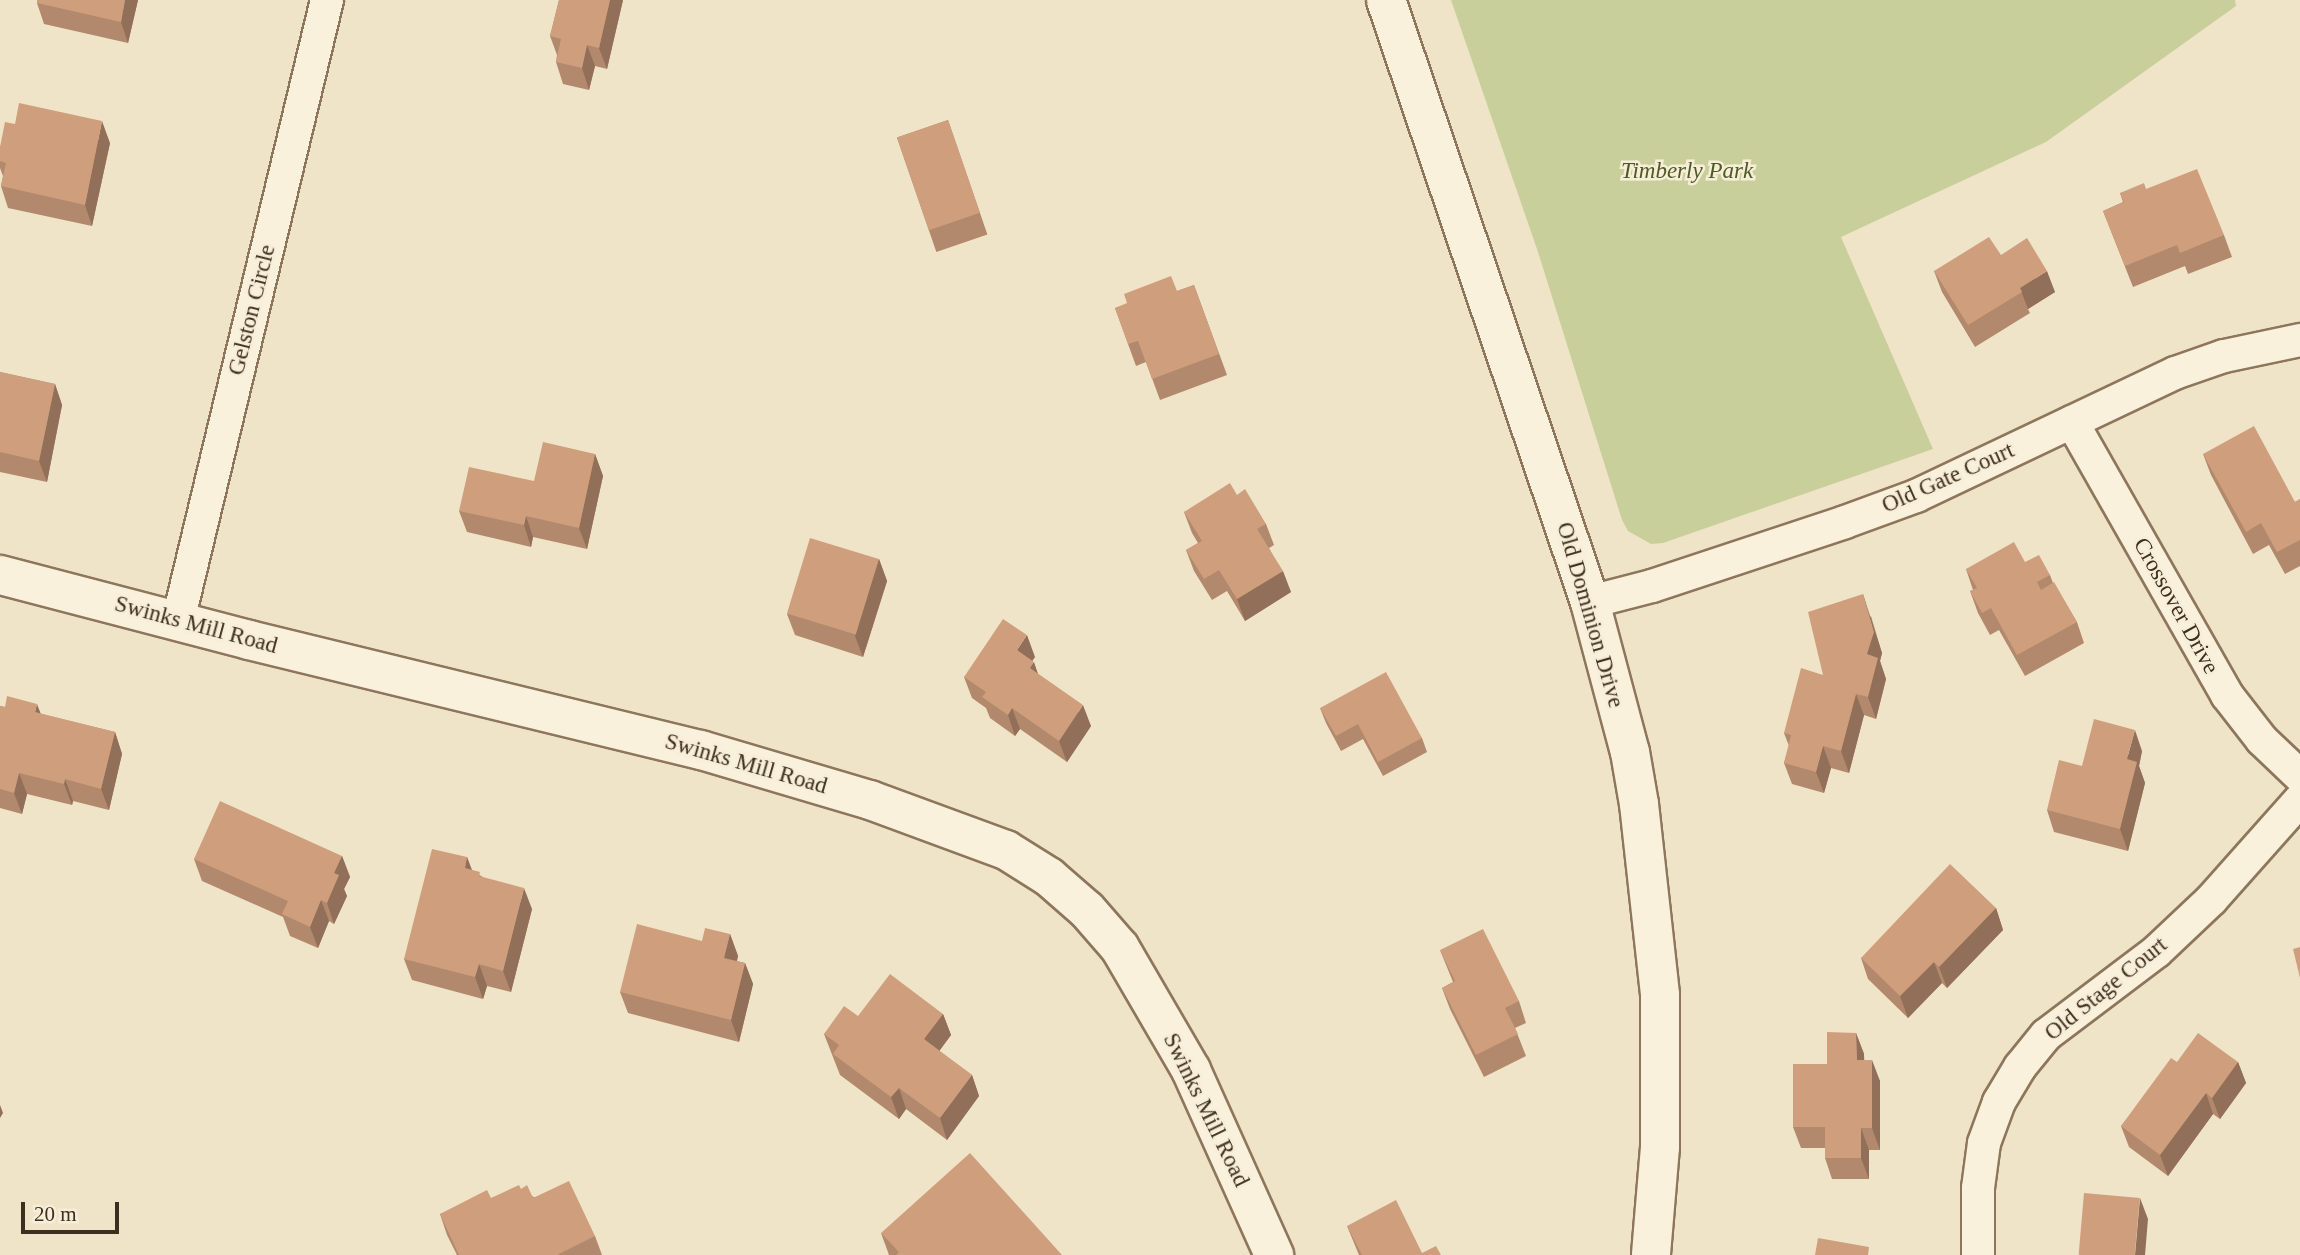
<!DOCTYPE html>
<style>
body{margin:0}
#map{position:relative;width:2300px;height:1255px;overflow:hidden;background:#f0e4c8;font-family:"Times New Roman",serif}
div>[style]{position:absolute}
.green>*{inset:0;background:#c9cf9b}
.roads{filter:drop-shadow(2px 0 #8d765c) drop-shadow(-2px 0 #8d765c) drop-shadow(0 2px #8d765c) drop-shadow(0 -2px #8d765c)}
.minor>*{height:32px;margin:-16px;padding:0 16px;transform-origin:16px;border-radius:16px;background:#faf1dc}
.tertiary>*{height:38px;margin:-19px;padding:0 19px;transform-origin:19px;border-radius:19px;background:#faf1dc}
.secondary>*{height:38px;margin:-19px;padding:0 19px;transform-origin:19px;border-radius:19px;background:#faf1dc}
.wall>*{inset:0;background:#b2896c;transform-origin:0 0}
.shaded-wall>*{inset:0;background:#916f58}
.building>*{inset:0;background:#cf9f7d;transform-origin:0 0}
span{translate:-50% -50%;white-space:nowrap;text-align:center;line-height:1.15;-webkit-text-stroke:5px #f7eed8;paint-order:stroke}
.park-label{font-size:23px;color:#4d5a26;font-style:italic}
.street-label{font-size:23px;color:#3d2e20}
.scale{position:absolute;left:21px;top:1202px;width:98px;height:32px;box-sizing:border-box;border:4px solid #3d2e20;border-top:0;padding-left:9px;font-size:21px;line-height:24px;white-space:nowrap;color:#3d2e20;-webkit-text-stroke:5px #f7eed8;paint-order:stroke}
</style>
<div id="map">
<div class="green">
<div style="clip-path:polygon(1451px 0,2235px 0,2236px 6px,2046px 142px,1841px 237px,1933px 449px,1663px 543px,1651px 544px,1628px 531px,1622px 520px,1538px 252px)"></div>
</div>
<div class="roads">
<div class="minor">
<div style="left:2072px;top:422px;width:314px;rotate:60.4deg"></div>
<div style="left:2227px;top:695px;width:57px;rotate:52.1deg"></div>
<div style="left:2262px;top:740px;width:52px;rotate:43.5deg"></div>
<div style="left:1590px;top:602px;width:64px;rotate:-14.5deg"></div>
<div style="left:1652px;top:586px;width:203px;rotate:-18.3deg"></div>
<div style="left:1845px;top:522px;width:76px;rotate:-20.1deg"></div>
<div style="left:1916px;top:496px;width:287px;rotate:-25.4deg"></div>
<div style="left:2175px;top:373px;width:52px;rotate:-19.1deg"></div>
<div style="left:2224px;top:356px;width:78px;rotate:-11.9deg"></div>
<div style="left:178px;top:621px;width:639px;rotate:-76.51deg"></div>
<div style="left:1978px;top:1255px;width:67px;rotate:-90deg"></div>
<div style="left:1978px;top:1188px;width:45px;rotate:-82.4deg"></div>
<div style="left:1984px;top:1143px;width:44px;rotate:-69.9deg"></div>
<div style="left:1999px;top:1102px;width:41px;rotate:-59deg"></div>
<div style="left:2020px;top:1067px;width:41px;rotate:-50.9deg"></div>
<div style="left:2046px;top:1035px;width:139px;rotate:-37.1deg"></div>
<div style="left:2157px;top:951px;width:76px;rotate:-43.4deg"></div>
<div style="left:2212px;top:899px;width:132px;rotate:-48.4deg"></div>
</div>
<div class="tertiary">
<div style="left:0;top:575px;width:257px;rotate:14.6deg"></div>
<div style="left:249px;top:640px;width:465px;rotate:13.7deg"></div>
<div style="left:701px;top:750px;width:176px;rotate:16.5deg"></div>
<div style="left:870px;top:800px;width:145px;rotate:20.2deg"></div>
<div style="left:1006px;top:850px;width:51px;rotate:32.1deg"></div>
<div style="left:1049px;top:877px;width:50px;rotate:41deg"></div>
<div style="left:1087px;top:910px;width:50px;rotate:49deg"></div>
<div style="left:1120px;top:948px;width:141px;rotate:59.8deg"></div>
<div style="left:1191px;top:1070px;width:203px;rotate:65.8deg"></div>
</div>
<div class="secondary">
<div style="left:1386px;top:0;width:636px;rotate:71.28deg"></div>
<div style="left:1590px;top:602px;width:155px;rotate:75.1deg"></div>
<div style="left:1630px;top:752px;width:53px;rotate:80.2deg"></div>
<div style="left:1639px;top:804px;width:192px;rotate:83.7deg"></div>
<div style="left:1660px;top:995px;width:152px;rotate:90deg"></div>
<div style="left:1660px;top:1147px;width:108px;rotate:94.8deg"></div>
</div>
</div>
<div class="wall">
<div style="clip-path:polygon(37px 0,138px 0,128px 43px,44px 24px,37px 3px)"></div>
<div style="clip-path:polygon(559px 0,623px 0,607px 69px,595px 66px,589px 90px,563px 84px,556px 62px,557px 55px,550px 36px)"></div>
<div style="left:948px;top:120px;width:121px;height:54px;rotate:71deg"></div>
<div style="clip-path:polygon(15px 124px,110px 143px,92px 226px,8px 208px,1px 186px,3px 176px,0 168px,0 147px)"></div>
<div style="clip-path:polygon(2146px 189px,2224px 235px,2232px 257px,2188px 274px,2185px 266px,2133px 287px,2103px 211px,2123px 202px,2120px 193px)"></div>
<div style="clip-path:polygon(2001px 255px,2055px 292px,2028px 309px,2030px 313px,1975px 347px,1942px 292px,1934px 271px)"></div>
<div style="clip-path:polygon(1194px 285px,1227px 375px,1160px 400px,1146px 362px,1136px 366px,1115px 308px,1177px 291px)"></div>
<div style="clip-path:polygon(0 372px,55px 384px,62px 405px,47px 482px,0 472px)"></div>
<div style="clip-path:polygon(595px 454px,603px 476px,587px 549px,533px 537px,531px 547px,467px 532px,459px 511px,534px 481px)"></div>
<div style="clip-path:polygon(2203px 454px,2295px 502px,2300px 499px,2300px 566px,2285px 574px,2269px 545px,2253px 554px,2211px 475px)"></div>
<div style="clip-path:polygon(1237px 495px,1266px 524px,1274px 545px,1269px 548px,1291px 592px,1245px 621px,1227px 591px,1212px 600px,1194px 571px,1186px 550px,1198px 543px,1192px 533px,1184px 512px)"></div>
<div style="clip-path:polygon(879px 559px,887px 581px,863px 657px,795px 635px,787px 614px)"></div>
<div style="clip-path:polygon(2025px 562px,2050px 575px,2053px 583px,2077px 622px,2084px 643px,2025px 676px,1999px 630px,1990px 635px,1978px 613px,1970px 591px,1973px 590px,1966px 569px)"></div>
<div style="clip-path:polygon(1871px 616px,1882px 653px,1880px 661px,1886px 679px,1876px 719px,1864px 715px,1849px 773px,1831px 768px,1824px 793px,1792px 784px,1784px 763px,1789px 746px,1784px 733px,1823px 675px)"></div>
<div style="clip-path:polygon(1035px 657px,1032px 661px,1038px 674px,1091px 726px,1067px 762px,1020px 729px,1015px 736px,990px 718px,986px 708px,972px 698px,964px 677px)"></div>
<div style="clip-path:polygon(0 706px,41px 714px,115px 732px,122px 754px,109px 810px,73px 801px,72px 805px,27px 794px,22px 814px,0 808px)"></div>
<div style="clip-path:polygon(1320px 708px,1422px 738px,1427px 752px,1383px 776px,1363px 739px,1341px 751px,1326px 723px)"></div>
<div style="clip-path:polygon(2142px 751px,2139px 766px,2145px 783px,2128px 851px,2054px 832px,2047px 810px,2082px 766px)"></div>
<div style="clip-path:polygon(342px 856px,350px 877px,344px 889px,347px 896px,334px 924px,329px 921px,318px 948px,290px 936px,283px 917px,202px 881px,194px 859px)"></div>
<div style="clip-path:polygon(467px 857px,472px 870px,532px 909px,511px 992px,487px 986px,483px 999px,412px 980px,404px 959px)"></div>
<div style="clip-path:polygon(1996px 908px,2003px 930px,1947px 988px,1942px 983px,1908px 1018px,1868px 979px,1861px 958px)"></div>
<div style="clip-path:polygon(730px 934px,738px 956px,737px 961px,745px 963px,753px 984px,739px 1042px,628px 1013px,620px 992px,702px 941px)"></div>
<div style="clip-path:polygon(1440px 950px,1519px 1001px,1526px 1023px,1515px 1028px,1526px 1056px,1484px 1077px,1450px 1009px,1442px 988px,1453px 982px)"></div>
<div style="clip-path:polygon(943px 1014px,951px 1035px,939px 1051px,972px 1075px,979px 1096px,947px 1140px,906px 1109px,899px 1119px,840px 1075px,824px 1034px,858px 1016px)"></div>
<div style="clip-path:polygon(1856px 1033px,1864px 1054px,1864px 1060px,1880px 1081px,1880px 1150px,1869px 1150px,1869px 1179px,1832px 1179px,1825px 1158px,1825px 1148px,1801px 1148px,1793px 1127px,1827px 1064px)"></div>
<div style="clip-path:polygon(2177px 1062px,2238px 1062px,2246px 1083px,2220px 1119px,2213px 1114px,2168px 1176px,2129px 1147px,2121px 1126px)"></div>
<div style="clip-path:polygon(521px 1189px,595px 1236px,602px 1255px,457px 1255px,447px 1235px,440px 1214px)"></div>
<div style="clip-path:polygon(1347px 1226px,1422px 1253px,1441px 1255px,1359px 1255px)"></div>
<div style="clip-path:polygon(881px 1233px,1062px 1255px,889px 1255px)"></div>
</div>
<div class="shaded-wall">
<div style="clip-path:polygon(125px 0,138px 0,128px 43px,121px 22px)"></div>
<div style="clip-path:polygon(610px 0,623px 0,607px 69px,599px 48px)"></div>
<div style="clip-path:polygon(587px 45px,595px 66px,589px 90px,582px 68px)"></div>
<div style="clip-path:polygon(102px 121px,110px 143px,92px 226px,85px 205px)"></div>
<div style="clip-path:polygon(2047px 271px,2055px 292px,2028px 309px,2020px 288px)"></div>
<div style="clip-path:polygon(55px 384px,62px 405px,47px 482px,39px 461px)"></div>
<div style="clip-path:polygon(595px 454px,603px 476px,587px 549px,579px 528px)"></div>
<div style="clip-path:polygon(526px 516px,533px 537px,531px 547px,524px 525px)"></div>
<div style="clip-path:polygon(879px 559px,887px 581px,863px 657px,855px 636px)"></div>
<div style="clip-path:polygon(1283px 571px,1291px 592px,1245px 621px,1237px 599px)"></div>
<div style="clip-path:polygon(1863px 594px,1882px 653px,1880px 661px,1886px 679px,1876px 719px,1868px 697px)"></div>
<div style="clip-path:polygon(1027px 635px,1035px 657px,1025px 671px,1017px 650px)"></div>
<div style="clip-path:polygon(1034px 662px,1041px 683px,1030px 668px)"></div>
<div style="clip-path:polygon(1856px 694px,1864px 715px,1849px 773px,1841px 751px)"></div>
<div style="clip-path:polygon(37px 704px,45px 725px,35px 712px)"></div>
<div style="clip-path:polygon(1083px 705px,1091px 726px,1067px 762px,1059px 741px)"></div>
<div style="clip-path:polygon(1012px 708px,1020px 729px,1015px 736px,1008px 715px)"></div>
<div style="clip-path:polygon(2135px 730px,2142px 751px,2139px 766px,2145px 783px,2128px 851px,2120px 829px,2127px 759px)"></div>
<div style="clip-path:polygon(115px 732px,122px 754px,109px 810px,101px 789px)"></div>
<div style="clip-path:polygon(1823px 746px,1831px 768px,1824px 793px,1816px 772px)"></div>
<div style="clip-path:polygon(19px 773px,27px 794px,22px 814px,14px 793px)"></div>
<div style="clip-path:polygon(65px 779px,73px 801px,72px 805px,64px 784px)"></div>
<div style="clip-path:polygon(342px 856px,350px 877px,344px 889px,347px 896px,334px 924px,327px 903px,334px 873px)"></div>
<div style="clip-path:polygon(467px 857px,475px 879px,465px 868px)"></div>
<div style="clip-path:polygon(524px 888px,532px 909px,511px 992px,503px 971px)"></div>
<div style="clip-path:polygon(321px 900px,329px 921px,318px 948px,310px 927px)"></div>
<div style="clip-path:polygon(1996px 908px,2003px 930px,1947px 988px,1939px 967px)"></div>
<div style="clip-path:polygon(730px 934px,738px 956px,732px 979px,724px 958px)"></div>
<div style="clip-path:polygon(1934px 962px,1942px 983px,1908px 1018px,1900px 996px)"></div>
<div style="clip-path:polygon(745px 963px,753px 984px,739px 1042px,731px 1020px)"></div>
<div style="clip-path:polygon(479px 964px,487px 986px,483px 999px,475px 977px)"></div>
<div style="clip-path:polygon(943px 1014px,951px 1035px,932px 1061px,924px 1039px)"></div>
<div style="clip-path:polygon(1856px 1033px,1864px 1054px,1865px 1081px,1857px 1060px)"></div>
<div style="clip-path:polygon(1872px 1060px,1880px 1081px,1880px 1150px,1872px 1128px)"></div>
<div style="clip-path:polygon(2238px 1062px,2246px 1083px,2220px 1119px,2212px 1098px)"></div>
<div style="clip-path:polygon(972px 1075px,979px 1096px,947px 1140px,940px 1118px)"></div>
<div style="clip-path:polygon(899px 1088px,906px 1109px,899px 1119px,891px 1097px)"></div>
<div style="clip-path:polygon(2206px 1093px,2213px 1114px,2168px 1176px,2160px 1155px)"></div>
<div style="clip-path:polygon(0 1105px,3px 1113px,0 1118px)"></div>
<div style="clip-path:polygon(1861px 1128px,1869px 1150px,1869px 1179px,1861px 1158px)"></div>
<div style="clip-path:polygon(2140px 1198px,2148px 1219px,2145px 1255px,2135px 1255px)"></div>
</div>
<div class="building">
<div style="clip-path:polygon(37px 0,125px 0,121px 22px,37px 3px)"></div>
<div style="clip-path:polygon(559px 0,610px 0,599px 48px,587px 45px,582px 68px,556px 62px,561px 39px,550px 36px)"></div>
<div style="clip-path:polygon(19px 103px,102px 121px,85px 205px,1px 186px,6px 163px,0 161px,0 147px,5px 122px,15px 124px)"></div>
<div style="left:948px;top:120px;width:98px;height:54px;rotate:71deg"></div>
<div style="clip-path:polygon(2197px 169px,2224px 235px,2180px 253px,2177px 245px,2125px 266px,2103px 211px,2124px 202px,2120px 193px,2144px 183px,2146px 189px)"></div>
<div style="clip-path:polygon(1989px 237px,2001px 255px,2027px 238px,2047px 271px,2020px 288px,2022px 292px,1968px 325px,1934px 271px)"></div>
<div style="clip-path:polygon(1171px 276px,1177px 291px,1194px 285px,1219px 354px,1152px 379px,1138px 341px,1128px 344px,1115px 308px,1127px 303px,1124px 294px)"></div>
<div style="clip-path:polygon(0 372px,55px 384px,39px 461px,0 452px)"></div>
<div style="clip-path:polygon(2254px 426px,2295px 502px,2300px 499px,2300px 540px,2277px 552px,2261px 523px,2246px 532px,2203px 454px)"></div>
<div style="clip-path:polygon(543px 442px,595px 454px,579px 528px,526px 516px,524px 525px,459px 511px,469px 467px,534px 481px)"></div>
<div style="clip-path:polygon(1230px 483px,1237px 495px,1245px 489px,1266px 524px,1257px 529px,1283px 571px,1237px 599px,1219px 570px,1204px 579px,1186px 550px,1202px 541px,1184px 512px)"></div>
<div style="left:810px;top:538px;width:72px;height:79px;rotate:17deg"></div>
<div style="clip-path:polygon(2014px 542px,2025px 562px,2039px 555px,2050px 575px,2037px 582px,2041px 590px,2054px 582px,2077px 622px,2017px 655px,1991px 608px,1982px 613px,1970px 591px,1977px 588px,1966px 569px)"></div>
<div style="clip-path:polygon(1863px 594px,1874px 632px,1867px 654px,1878px 658px,1868px 697px,1856px 694px,1841px 751px,1823px 746px,1816px 772px,1784px 763px,1791px 735px,1784px 733px,1801px 668px,1823px 675px,1808px 612px)"></div>
<div style="clip-path:polygon(1003px 619px,1027px 635px,1017px 650px,1034px 662px,1030px 668px,1083px 705px,1059px 741px,1012px 708px,1008px 715px,982px 697px,986px 692px,964px 677px)"></div>
<div style="clip-path:polygon(1386px 672px,1422px 738px,1378px 762px,1358px 724px,1336px 736px,1320px 708px)"></div>
<div style="clip-path:polygon(7px 696px,37px 704px,35px 712px,115px 732px,101px 789px,65px 779px,64px 784px,19px 773px,14px 793px,0 789px,0 706px,5px 707px)"></div>
<div style="clip-path:polygon(2094px 719px,2135px 730px,2127px 759px,2137px 762px,2120px 829px,2047px 810px,2059px 760px,2082px 766px)"></div>
<div style="clip-path:polygon(220px 801px,342px 856px,334px 873px,339px 875px,327px 903px,321px 900px,310px 927px,282px 914px,288px 901px,194px 859px)"></div>
<div style="clip-path:polygon(432px 849px,467px 857px,465px 868px,480px 872px,479px 876px,524px 888px,503px 971px,479px 964px,475px 977px,404px 959px)"></div>
<div style="clip-path:polygon(1950px 864px,1996px 908px,1939px 967px,1934px 962px,1900px 996px,1861px 958px)"></div>
<div style="clip-path:polygon(637px 924px,702px 941px,705px 928px,730px 934px,724px 958px,745px 963px,731px 1020px,620px 992px)"></div>
<div style="clip-path:polygon(1483px 929px,1519px 1001px,1505px 1008px,1518px 1034px,1476px 1055px,1442px 988px,1455px 981px,1440px 950px)"></div>
<div style="clip-path:polygon(2300px 947px,2300px 978px,2293px 949px)"></div>
<div style="clip-path:polygon(890px 974px,943px 1014px,924px 1039px,972px 1075px,940px 1118px,899px 1088px,891px 1097px,833px 1054px,839px 1045px,824px 1034px,844px 1006px,858px 1016px)"></div>
<div style="clip-path:polygon(1827px 1032px,1856px 1033px,1857px 1060px,1872px 1060px,1872px 1128px,1861px 1128px,1861px 1158px,1825px 1158px,1825px 1127px,1793px 1127px,1793px 1064px,1827px 1064px)"></div>
<div style="clip-path:polygon(2198px 1033px,2238px 1062px,2212px 1098px,2206px 1093px,2160px 1155px,2121px 1126px,2171px 1058px,2177px 1062px)"></div>
<div style="clip-path:polygon(970px 1153px,1062px 1255px,896px 1255px,899px 1252px,881px 1233px)"></div>
<div style="clip-path:polygon(569px 1181px,595px 1236px,557px 1255px,459px 1255px,440px 1214px,487px 1190px,491px 1198px,519px 1185px,521px 1189px,527px 1185px,533px 1198px)"></div>
<div style="left:2084px;top:1193px;width:56px;height:62px;rotate:5deg"></div>
<div style="clip-path:polygon(1396px 1200px,1422px 1253px,1436px 1246px,1441px 1255px,1362px 1255px,1347px 1226px)"></div>
<div style="clip-path:polygon(1818px 1238px,1869px 1247px,1868px 1255px,1815px 1255px)"></div>
</div>
<div class="park-label">
<span style="left:1687px;top:171px">Timberly Park</span>
</div>
<div class="street-label">
<span style="left:252px;top:310px;rotate:-76deg">Gelston Circle</span>
<span style="left:1948px;top:478px;rotate:-24deg">Old Gate Court</span>
<span style="left:2176px;top:606px;rotate:61deg">Crossover Drive</span>
<span style="left:1590px;top:615px;rotate:74deg">Old Dominion Drive</span>
<span style="left:196px;top:625px;rotate:15deg">Swinks Mill Road</span>
<span style="left:746px;top:764px;rotate:16deg">Swinks Mill Road</span>
<span style="left:2106px;top:989px;rotate:-39deg">Old Stage Court</span>
<span style="left:1206px;top:1110px;rotate:64deg">Swinks Mill Road</span>
</div>
<div class="scale">20 m</div>
</div>
